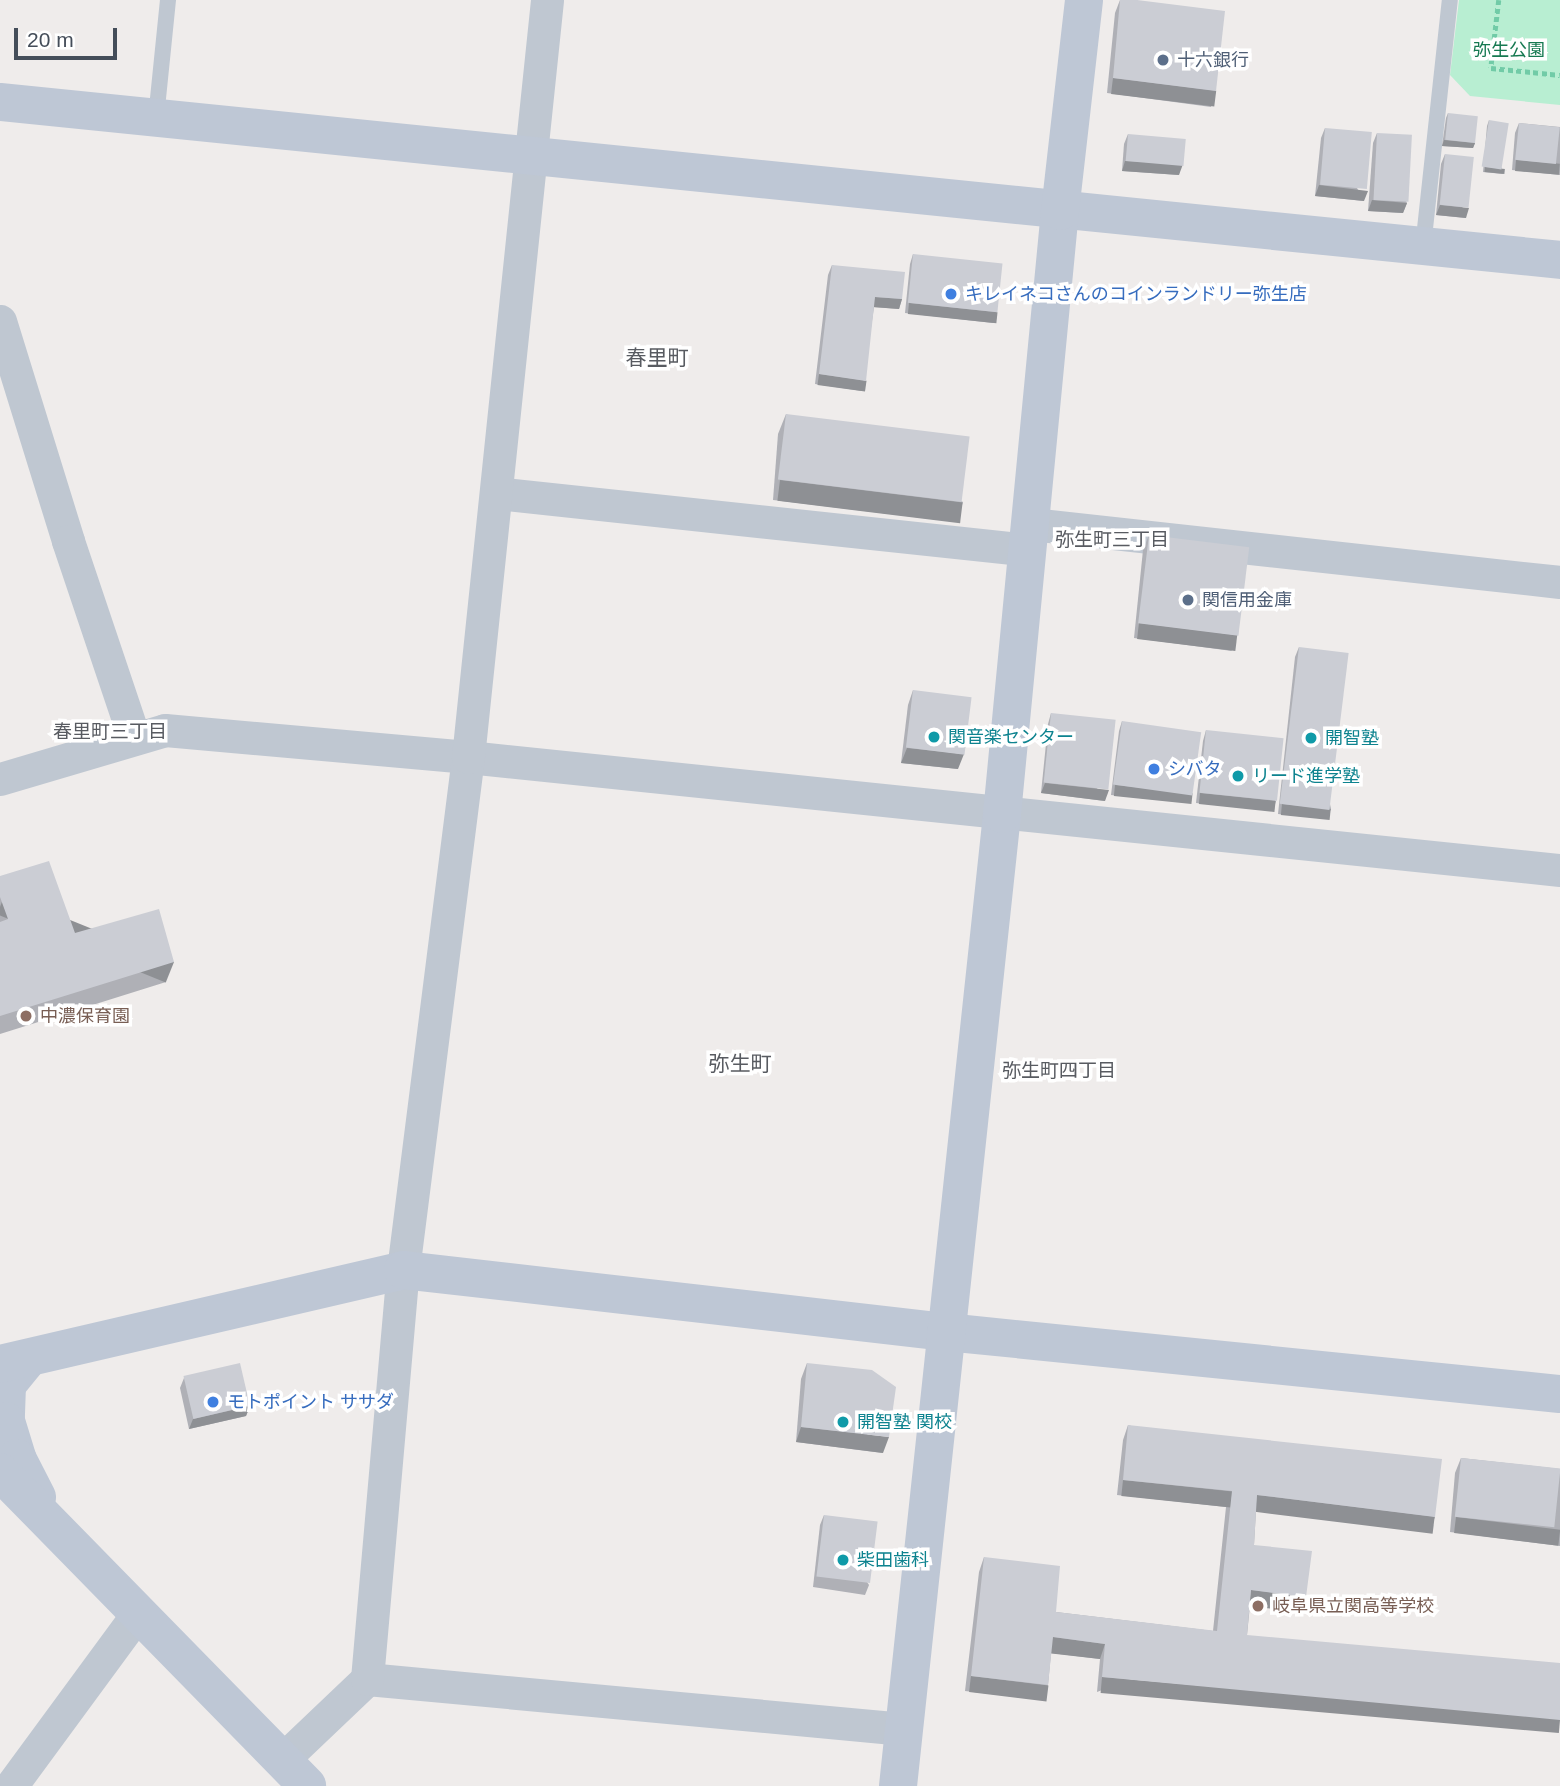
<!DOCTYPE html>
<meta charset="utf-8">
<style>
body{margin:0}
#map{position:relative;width:1560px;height:1786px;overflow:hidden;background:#efeceb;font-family:Helvetica,"Noto Sans JP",sans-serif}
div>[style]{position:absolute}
.green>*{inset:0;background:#b8eed2}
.path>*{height:4.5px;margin-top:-2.25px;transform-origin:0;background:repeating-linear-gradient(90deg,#71cba7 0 5px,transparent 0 8.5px)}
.lane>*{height:16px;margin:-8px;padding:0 8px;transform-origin:8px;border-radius:8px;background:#bfc7d1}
.street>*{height:33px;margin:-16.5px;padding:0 16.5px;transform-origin:16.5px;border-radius:16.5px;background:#bfc7d1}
.secondary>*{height:38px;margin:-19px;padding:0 19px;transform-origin:19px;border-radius:19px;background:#bec7d5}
.wall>*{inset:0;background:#afb0b6}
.shaded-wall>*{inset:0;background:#8e9094;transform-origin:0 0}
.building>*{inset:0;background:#cbcdd4;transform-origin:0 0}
.dots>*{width:19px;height:19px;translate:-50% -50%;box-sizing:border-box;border:4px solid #fff;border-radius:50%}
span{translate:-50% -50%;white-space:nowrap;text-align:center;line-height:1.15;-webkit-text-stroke:7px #fff;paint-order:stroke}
.park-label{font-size:18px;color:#167951}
.service-label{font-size:18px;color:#4e5e75}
.left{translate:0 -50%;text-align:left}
.shop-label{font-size:18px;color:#366cbe}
.culture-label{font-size:18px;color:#0d838f}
.education-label{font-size:18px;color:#785e54}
.neighbourhood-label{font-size:19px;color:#585b61}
.quarter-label{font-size:21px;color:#585b61}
.scale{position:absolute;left:14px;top:28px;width:103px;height:32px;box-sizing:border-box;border:4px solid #444d59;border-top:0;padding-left:9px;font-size:21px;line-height:24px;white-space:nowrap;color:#444d59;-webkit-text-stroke:5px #fff;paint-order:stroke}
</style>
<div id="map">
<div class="green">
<div style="clip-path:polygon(1459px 0,1560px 0,1560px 105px,1470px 96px,1450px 75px)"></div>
</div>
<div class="path">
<div style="left:1499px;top:0;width:68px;rotate:96.7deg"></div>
<div style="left:1491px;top:68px;width:69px;rotate:5.8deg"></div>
</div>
<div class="lane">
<div style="left:156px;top:118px;width:119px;rotate:-84.2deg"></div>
<div style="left:1423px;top:247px;width:248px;rotate:-83.8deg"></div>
</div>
<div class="street">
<div style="left:0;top:321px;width:230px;rotate:72.8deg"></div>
<div style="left:68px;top:541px;width:207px;rotate:71.4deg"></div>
<div style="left:496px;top:493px;width:536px;rotate:6.1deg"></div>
<div style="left:1031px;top:524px;width:532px;rotate:6.26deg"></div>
<div style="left:0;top:779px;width:172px;rotate:-16.5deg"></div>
<div style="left:165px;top:730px;width:304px;rotate:5.1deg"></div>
<div style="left:468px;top:757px;width:1098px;rotate:5.91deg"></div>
<div style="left:367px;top:1679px;width:539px;rotate:5.32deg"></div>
<div style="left:281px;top:1761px;width:119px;rotate:-43.6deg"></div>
<div style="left:367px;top:1679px;width:411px;rotate:-85deg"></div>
<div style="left:403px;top:1270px;width:517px;rotate:-82.78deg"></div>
<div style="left:468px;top:757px;width:761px;rotate:-84.04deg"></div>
<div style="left:11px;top:1786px;width:215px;rotate:-53.7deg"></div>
</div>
<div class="secondary">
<div style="left:0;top:102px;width:1568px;rotate:5.78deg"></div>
<div style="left:28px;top:1359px;width:33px;rotate:129deg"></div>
<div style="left:7px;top:1385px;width:36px;rotate:92deg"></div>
<div style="left:6px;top:1421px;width:39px;rotate:73deg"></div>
<div style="left:17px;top:1458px;width:44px;rotate:62.9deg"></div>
<div style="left:0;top:1364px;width:414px;rotate:-13.1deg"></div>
<div style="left:403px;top:1270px;width:547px;rotate:6.51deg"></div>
<div style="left:946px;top:1332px;width:617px;rotate:5.77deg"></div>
<div style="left:0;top:1472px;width:439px;rotate:45.6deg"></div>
<div style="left:898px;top:1786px;width:978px;rotate:-83.89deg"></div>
<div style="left:1002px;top:814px;width:606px;rotate:-84.51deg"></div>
<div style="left:1060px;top:211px;width:212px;rotate:-83.5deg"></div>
</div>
<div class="wall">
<div style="clip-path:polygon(1120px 0,1137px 0,1216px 91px,1211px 107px,1107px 93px,1115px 13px)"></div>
<div style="clip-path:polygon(1448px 113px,1475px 143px,1473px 148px,1442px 146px,1446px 118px)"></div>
<div style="clip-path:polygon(1489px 120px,1503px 174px,1483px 172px,1487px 126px)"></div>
<div style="clip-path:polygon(1519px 123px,1560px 127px,1560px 175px,1512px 170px,1515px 133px)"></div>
<div style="clip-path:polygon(1325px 128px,1364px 201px,1315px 196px,1321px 138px)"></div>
<div style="clip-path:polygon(1377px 133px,1407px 203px,1403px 213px,1368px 211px,1373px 143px)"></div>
<div style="clip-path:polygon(1128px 134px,1179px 175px,1122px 171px,1124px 144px)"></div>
<div style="clip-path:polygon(1445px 154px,1466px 218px,1436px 215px,1441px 164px)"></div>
<div style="clip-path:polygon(913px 254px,997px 313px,993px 323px,905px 313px,910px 264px)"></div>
<div style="clip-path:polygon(832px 265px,902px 299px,899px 309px,874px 307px,862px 391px,815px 384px,828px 275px)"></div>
<div style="clip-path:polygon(786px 414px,963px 502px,956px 522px,773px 500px,778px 434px)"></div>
<div style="clip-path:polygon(1149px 535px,1232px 651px,1134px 638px,1143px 550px)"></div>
<div style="clip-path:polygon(1299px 647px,1331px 809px,1327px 819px,1278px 814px,1295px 657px)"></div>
<div style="clip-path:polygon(913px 690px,958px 769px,901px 763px,908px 705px)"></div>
<div style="clip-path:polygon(1051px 713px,1105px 801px,1041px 793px,1048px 724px)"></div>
<div style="clip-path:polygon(1122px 721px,1189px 803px,1111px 795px,1119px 731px)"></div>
<div style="clip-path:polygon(1206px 730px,1276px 801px,1273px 811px,1196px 803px,1203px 741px)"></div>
<div style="clip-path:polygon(0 876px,75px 933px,166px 982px,0 1034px)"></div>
<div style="clip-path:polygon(807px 1363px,883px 1453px,796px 1442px,801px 1379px)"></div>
<div style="clip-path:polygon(184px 1378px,250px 1406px,246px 1416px,189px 1429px,180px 1388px)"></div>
<div style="clip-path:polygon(1128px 1425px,1435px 1517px,1429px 1532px,1256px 1511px,1254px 1545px,1306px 1597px,1301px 1612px,1250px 1605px,1247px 1635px,1097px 1692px,1100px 1659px,1051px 1653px,1048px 1685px,1042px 1700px,965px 1691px,979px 1572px,984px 1557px,1056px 1612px,1213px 1631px,1226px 1507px,1117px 1495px,1123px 1440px)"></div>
<div style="clip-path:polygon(1461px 1458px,1560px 1469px,1560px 1546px,1450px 1532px,1455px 1473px)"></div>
<div style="clip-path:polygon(824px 1515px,869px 1585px,865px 1595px,813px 1587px,820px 1525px)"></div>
</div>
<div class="shaded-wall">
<div style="left:1113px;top:78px;width:104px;height:16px;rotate:7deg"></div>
<div style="clip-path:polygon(1444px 140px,1475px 143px,1473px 148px,1442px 146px)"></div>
<div style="left:1516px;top:160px;width:44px;height:11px;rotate:5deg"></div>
<div style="clip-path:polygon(1125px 161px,1183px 164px,1179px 175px,1122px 171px)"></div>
<div style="left:1485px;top:167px;width:20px;height:5px;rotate:6deg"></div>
<div style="clip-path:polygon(1319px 185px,1368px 191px,1364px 201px,1315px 196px)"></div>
<div style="clip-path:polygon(1372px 200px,1407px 203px,1403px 213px,1368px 211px)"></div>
<div style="clip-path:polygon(1440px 205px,1469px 208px,1466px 218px,1436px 215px)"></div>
<div style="clip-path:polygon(875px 297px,902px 299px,899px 309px,872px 307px)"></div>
<div style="left:909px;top:303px;width:89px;height:11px;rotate:6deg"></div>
<div style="left:819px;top:374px;width:48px;height:11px;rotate:8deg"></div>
<div style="left:780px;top:480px;width:184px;height:21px;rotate:7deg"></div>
<div style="left:1139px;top:623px;width:99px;height:16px;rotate:7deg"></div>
<div style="clip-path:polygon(907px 748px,964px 754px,958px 769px,901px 763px)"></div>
<div style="clip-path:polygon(1045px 783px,1109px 790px,1105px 801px,1041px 793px)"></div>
<div style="left:1115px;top:785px;width:78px;height:11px;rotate:6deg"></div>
<div style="left:1200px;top:793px;width:76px;height:11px;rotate:6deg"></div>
<div style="left:1282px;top:804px;width:49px;height:11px;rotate:6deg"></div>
<div style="left:174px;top:962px;width:22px;height:182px;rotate:112deg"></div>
<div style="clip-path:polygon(250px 1406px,246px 1416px,189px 1429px,193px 1419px)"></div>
<div style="clip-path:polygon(801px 1427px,889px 1437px,883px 1453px,796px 1442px)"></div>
<div style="left:1123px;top:1480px;width:110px;height:16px;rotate:6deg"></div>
<div style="left:1257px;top:1495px;width:179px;height:17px;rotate:7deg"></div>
<div style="left:1456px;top:1517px;width:105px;height:16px;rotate:7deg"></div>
<div style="left:1251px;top:1590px;width:55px;height:16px;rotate:7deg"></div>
<div style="clip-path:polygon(1053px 1637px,1105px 1644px,1100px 1659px,1047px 1653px)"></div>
<div style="left:971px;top:1676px;width:78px;height:16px;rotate:7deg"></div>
<div style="left:1102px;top:1677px;width:460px;height:16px;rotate:5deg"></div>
</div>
<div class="building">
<div style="clip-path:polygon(1120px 0,1137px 0,1225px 11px,1216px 91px,1113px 78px)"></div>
<div style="left:1448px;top:113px;width:30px;height:27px;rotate:6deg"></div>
<div style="left:1489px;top:120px;width:20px;height:47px;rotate:9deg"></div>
<div style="left:1519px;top:123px;width:41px;height:37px;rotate:6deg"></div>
<div style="left:1325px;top:128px;width:47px;height:57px;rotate:5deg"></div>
<div style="left:1377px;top:133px;width:35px;height:67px;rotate:3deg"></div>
<div style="left:1128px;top:134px;width:58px;height:27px;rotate:5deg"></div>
<div style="left:1445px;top:154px;width:29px;height:51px;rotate:6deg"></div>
<div style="left:913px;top:254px;width:90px;height:49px;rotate:6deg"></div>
<div style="clip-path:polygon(832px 265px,905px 272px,902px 299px,875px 297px,866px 381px,819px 374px)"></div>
<div style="left:786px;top:414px;width:185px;height:66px;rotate:7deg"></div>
<div style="left:1149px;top:535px;width:101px;height:89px;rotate:7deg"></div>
<div style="left:1299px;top:647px;width:50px;height:158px;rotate:7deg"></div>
<div style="left:913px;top:690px;width:59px;height:58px;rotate:7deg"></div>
<div style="left:1051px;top:713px;width:65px;height:70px;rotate:6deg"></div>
<div style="left:1122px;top:721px;width:80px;height:64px;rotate:8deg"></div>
<div style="left:1206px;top:730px;width:78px;height:63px;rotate:6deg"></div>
<div style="clip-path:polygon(49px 861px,75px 933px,159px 909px,174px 962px,0 1016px,0 922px,8px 919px,0 897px,0 876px)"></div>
<div style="left:240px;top:1363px;width:44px;height:58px;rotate:77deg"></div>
<div style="clip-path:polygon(807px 1363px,872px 1370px,896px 1387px,889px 1437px,801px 1427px)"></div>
<div style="clip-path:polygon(1128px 1425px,1442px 1459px,1435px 1517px,1257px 1495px,1254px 1545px,1312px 1551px,1306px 1597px,1251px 1590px,1247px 1635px,1560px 1663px,1560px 1720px,1102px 1677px,1105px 1644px,1053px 1637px,1048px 1685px,971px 1676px,984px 1557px,1060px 1566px,1056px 1612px,1217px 1631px,1232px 1491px,1123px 1480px)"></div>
<div style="left:1461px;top:1458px;width:100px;height:59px;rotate:6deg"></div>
<div style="left:824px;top:1515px;width:54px;height:62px;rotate:7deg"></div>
</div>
<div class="dots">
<div style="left:1163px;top:60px;background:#5c6f8a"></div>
<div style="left:951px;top:294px;background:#3f7fe0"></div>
<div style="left:1188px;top:600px;background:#5c6f8a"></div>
<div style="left:934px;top:737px;background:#0f9aa8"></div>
<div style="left:1311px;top:738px;background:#0f9aa8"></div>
<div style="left:1154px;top:769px;background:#3f7fe0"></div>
<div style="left:1238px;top:776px;background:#0f9aa8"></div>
<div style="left:26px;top:1016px;background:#8d6e63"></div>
<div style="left:213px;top:1402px;background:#3f7fe0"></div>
<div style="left:843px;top:1422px;background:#0f9aa8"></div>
<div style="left:843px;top:1560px;background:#0f9aa8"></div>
<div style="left:1258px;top:1606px;background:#8d6e63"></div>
</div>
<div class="park-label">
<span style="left:1509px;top:50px">弥生公園</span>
</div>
<div class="service-label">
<span class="left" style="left:1177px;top:60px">十六銀行</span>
<span class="left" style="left:1202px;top:600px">関信用金庫</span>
</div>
<div class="shop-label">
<span class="left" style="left:965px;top:294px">キレイネコさんのコインランドリー弥生店</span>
<span class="left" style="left:1168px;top:769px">シバタ</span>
<span class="left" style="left:227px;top:1402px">モトポイント ササダ</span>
</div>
<div class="culture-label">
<span class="left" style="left:948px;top:737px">関音楽センター</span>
<span class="left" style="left:1325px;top:738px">開智塾</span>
<span class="left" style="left:1252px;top:776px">リード進学塾</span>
<span class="left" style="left:857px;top:1422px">開智塾 関校</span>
<span class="left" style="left:857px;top:1560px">柴田歯科</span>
</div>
<div class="education-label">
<span class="left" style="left:40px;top:1016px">中濃保育園</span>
<span class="left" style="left:1272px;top:1606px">岐阜県立関高等学校</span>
</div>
<div class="neighbourhood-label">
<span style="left:1112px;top:540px">弥生町三丁目</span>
<span style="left:110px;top:732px">春里町三丁目</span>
<span style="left:1059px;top:1071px">弥生町四丁目</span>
</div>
<div class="quarter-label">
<span style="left:657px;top:358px">春里町</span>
<span style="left:740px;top:1064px">弥生町</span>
</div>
<div class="scale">20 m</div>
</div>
